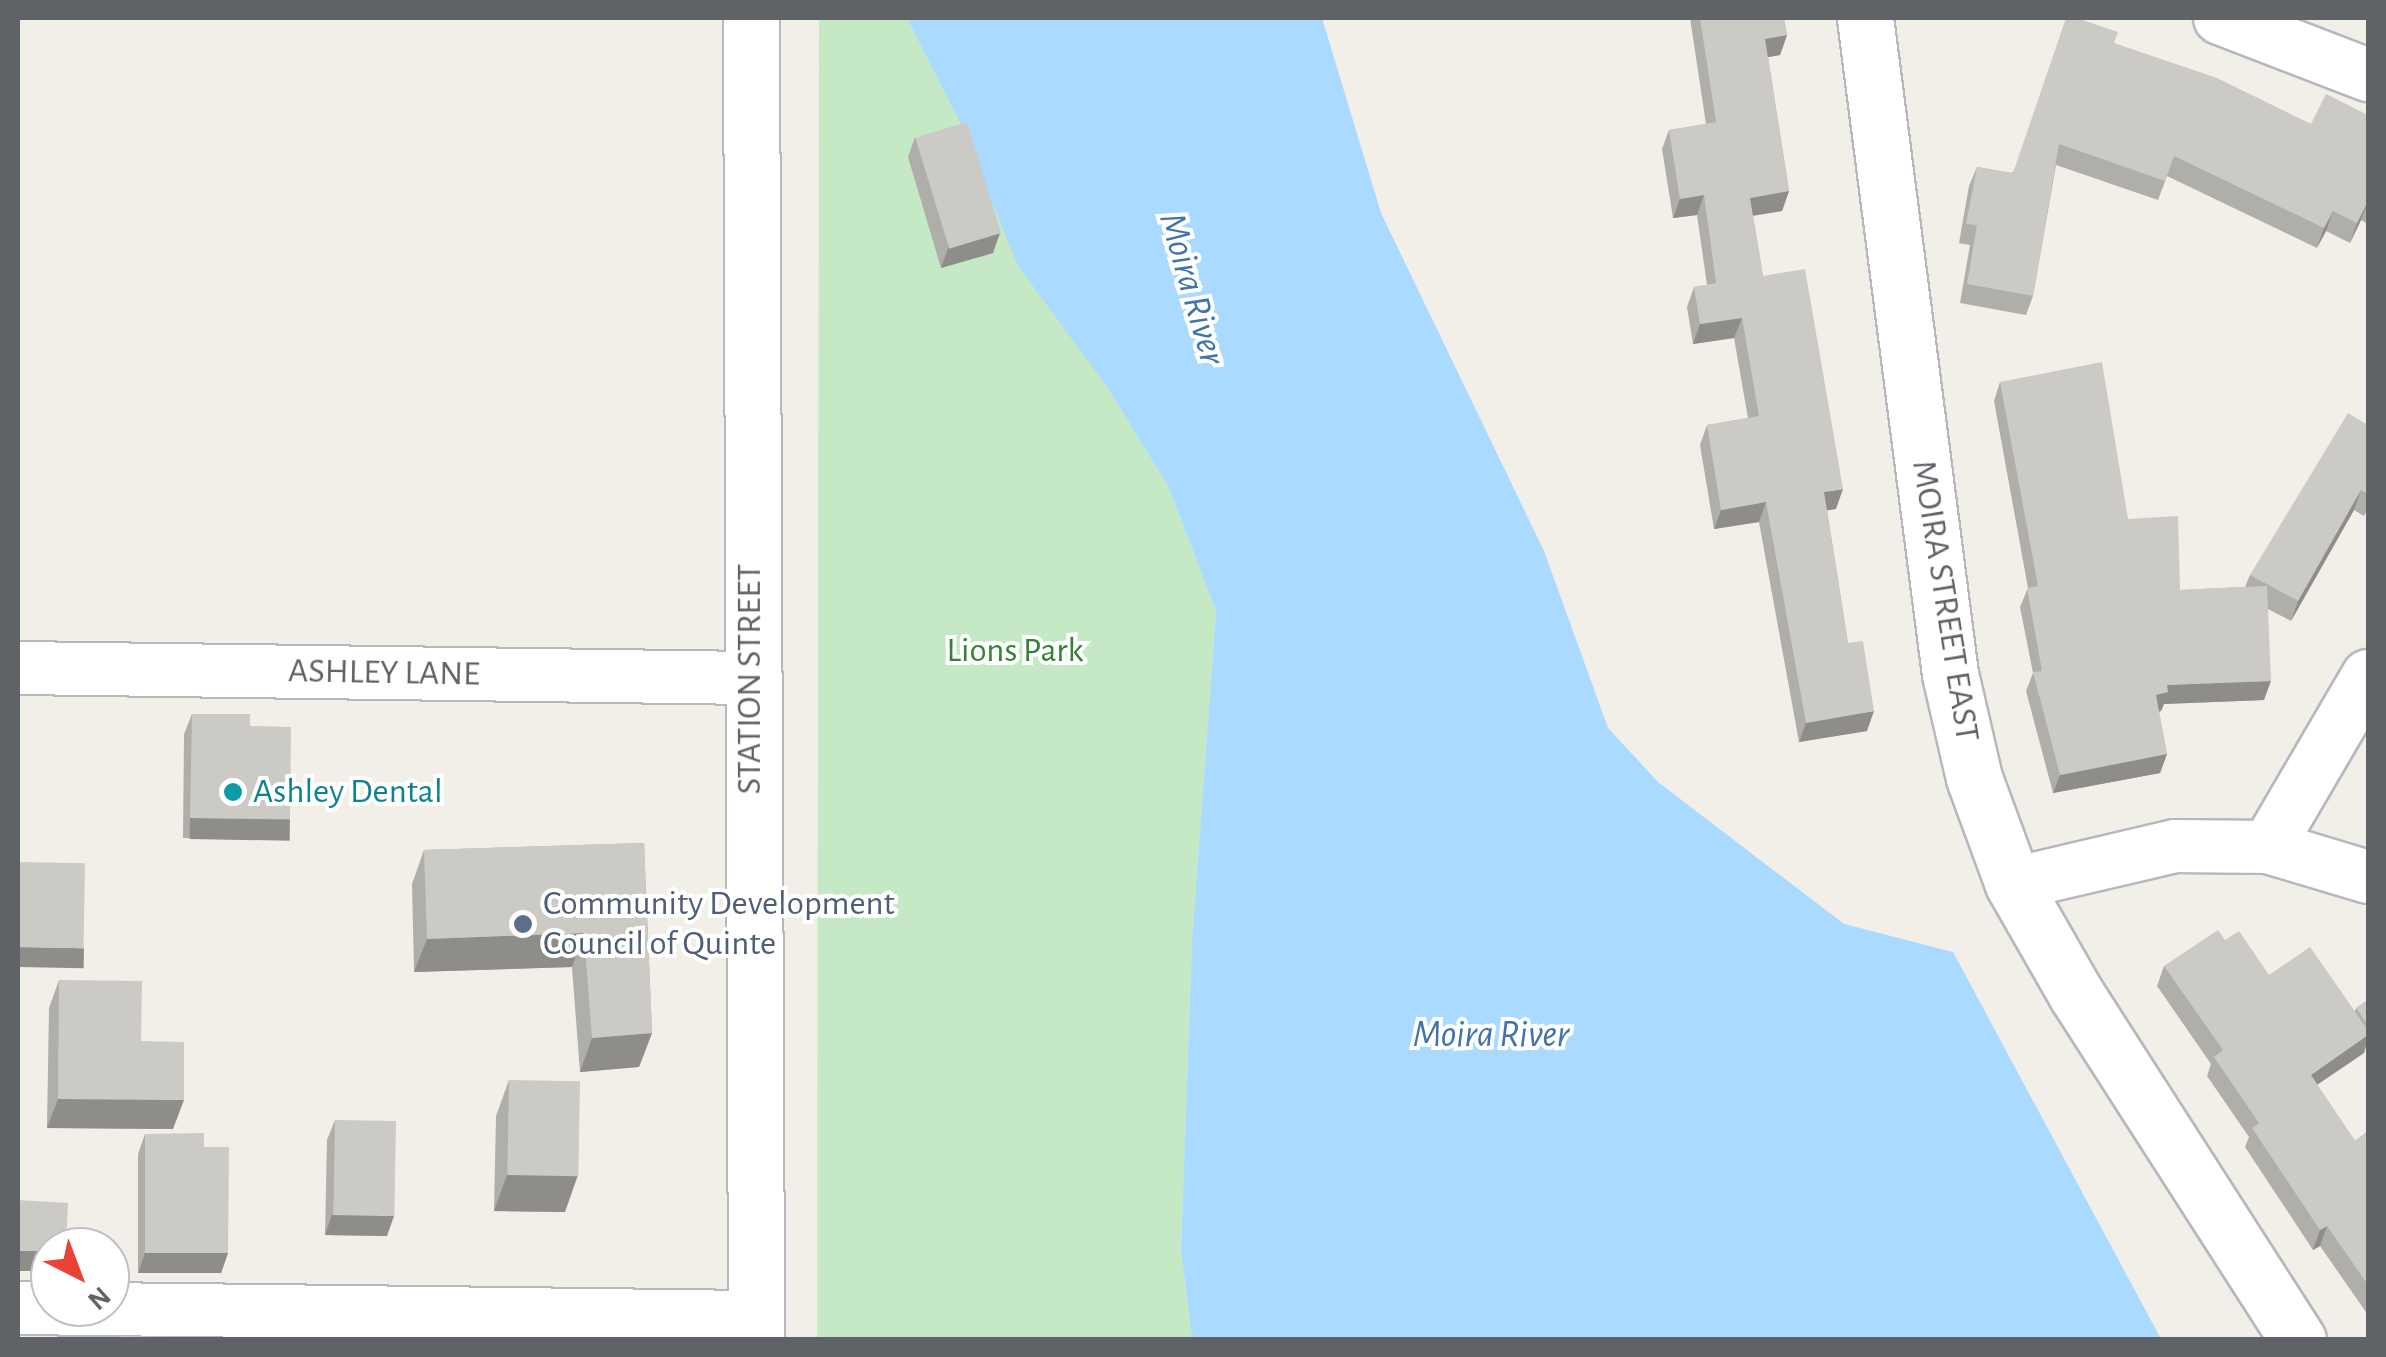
<!DOCTYPE html>
<style>
body{margin:0}
#map{position:relative;width:2386px;height:1357px;overflow:hidden;background:#f1efe8;font-family:"Alegreya Sans",sans-serif}
div>[style]{position:absolute}
.green>*{inset:0;background:#c5e8c5}
.water>*{inset:0;background:#aadaff}
.roads{filter:drop-shadow(2px 0 #b5b8bc) drop-shadow(-2px 0 #b5b8bc) drop-shadow(0 2px #b5b8bc) drop-shadow(0 -2px #b5b8bc)}
.minor>*{height:52px;margin:-26px;padding:0 26px;transform-origin:26px;border-radius:26px;background:#fff}
.tertiary>*{height:55px;margin:-27.5px;padding:0 27.5px;transform-origin:27.5px;border-radius:27.5px;background:#fff}
.secondary>*{height:55px;margin:-27.5px;padding:0 27.5px;transform-origin:27.5px;border-radius:27.5px;background:#fff}
.wall>*{inset:0;background:#afaea9}
.shaded-wall>*{inset:0;background:#8f8d8a;transform-origin:0 0}
.building>*{inset:0;background:#cccac5;transform-origin:0 0}
.dots>*{width:28px;height:28px;translate:-50% -50%;box-sizing:border-box;border:5px solid #fff;border-radius:50%}
span{translate:-50% -50%;white-space:nowrap;text-align:center;line-height:1.15;-webkit-text-stroke:8px #fff;paint-order:stroke}
.street-label{font-size:35px;color:#5f6368}
.park-label{font-size:35px;color:#348238}
.culture-label{font-size:35px;color:#0d838f}
.left{translate:0 -50%;text-align:left}
.service-label{font-size:35px;color:#4e5e75}
.water-label{font-size:38px;color:#4174aa;font-style:italic}
.frame{position:absolute;inset:0;border:20px solid #5f6368;pointer-events:none}
.north{position:absolute;left:30px;top:1227px;width:100px;height:100px;box-sizing:border-box;background:#fff;border:2px solid #bfc1c3;border-radius:50%;rotate:138deg;font-size:28px;font-weight:700;line-height:40px;text-align:center;color:#5f6368}
.north::after{content:'';display:block;margin:auto;width:35px;height:45px;background:#ea4335;clip-path:polygon(50% 0,100% 100%,50% 72%,0 100%)}
</style>
<div id="map">
<div class="green">
<div style="clip-path:polygon(819px 18px,907px 18px,1106px 385px,1168px 486px,1216px 611px,1192px 941px,1181px 1250px,1192px 1339px,817px 1340px)"></div>
</div>
<div class="water">
<div style="clip-path:polygon(907px 18px,1322px 18px,1381px 213px,1544px 551px,1608px 728px,1658px 782px,1844px 924px,1953px 952px,2161px 1339px,1192px 1339px,1181px 1250px,1192px 941px,1216px 611px,1168px 486px,1106px 385px,1018px 266px,958px 118px)"></div>
</div>
<div class="roads">
<div class="minor">
<div style="left:2220px;top:18px;width:159px;rotate:21.1deg"></div>
<div style="left:18px;top:668px;width:732px;rotate:0.78deg"></div>
<div style="left:2268px;top:847px;width:198px;rotate:-59.7deg"></div>
<div style="left:2013px;top:884px;width:166px;rotate:-13.2deg"></div>
<div style="left:2175px;top:846px;width:93px;rotate:0.6deg"></div>
<div style="left:2268px;top:847px;width:104px;rotate:16.7deg"></div>
<div style="left:18px;top:1308px;width:738px;rotate:0.7deg"></div>
</div>
<div class="tertiary">
<div style="left:1865px;top:18px;width:661px;rotate:82.62deg"></div>
<div style="left:1950px;top:674px;width:107px;rotate:77deg"></div>
<div style="left:1974px;top:778px;width:113px;rotate:69.8deg"></div>
<div style="left:2013px;top:884px;width:127px;rotate:60.2deg"></div>
<div style="left:2076px;top:994px;width:411px;rotate:57.3deg"></div>
</div>
<div class="secondary">
<div style="left:751px;top:18px;width:1322px;rotate:89.78deg"></div>
</div>
</div>
<div class="wall">
<div style="clip-path:polygon(1690px 18px,1784px 18px,1787px 35px,1780px 55px,1768px 57px,1789px 191px,1782px 211px,1753px 216px,1763px 276px,1836px 509px,1827px 510px,1848px 643px,1867px 731px,1799px 742px,1759px 522px,1714px 529px,1700px 445px,1707px 425px,1748px 418px,1734px 338px,1693px 344px,1687px 307px,1694px 287px,1707px 285px,1697px 215px,1673px 218px,1662px 149px,1669px 130px,1706px 124px)"></div>
<div style="clip-path:polygon(2114px 43px,2311px 124px,2368px 115px,2368px 224px,2361px 220px,2350px 243px,2326px 231px,2317px 248px,2167px 176px,2158px 200px,2056px 165px,2033px 296px,2026px 315px,1960px 303px,1970px 245px,1959px 243px,1969px 186px,1977px 167px,2012px 173px)"></div>
<div style="clip-path:polygon(915px 137px,993px 253px,941px 268px,908px 157px)"></div>
<div style="clip-path:polygon(2000px 382px,2128px 519px,2180px 590px,2245px 587px,2250px 575px,2368px 425px,2368px 508px,2364px 516px,2354px 510px,2291px 621px,2268px 609px,2264px 700px,2164px 704px,2161px 711px,2159px 712px,2167px 754px,2160px 773px,2053px 793px,2026px 691px,2033px 673px,2020px 607px,2028px 588px,1994px 401px)"></div>
<div style="clip-path:polygon(192px 714px,250px 726px,290px 819px,282px 839px,183px 838px,184px 734px)"></div>
<div style="clip-path:polygon(644px 843px,652px 1033px,639px 1067px,580px 1072px,572px 967px,414px 972px,412px 884px,424px 850px)"></div>
<div style="clip-path:polygon(2225px 940px,2269px 975px,2355px 1011px,2356px 1008px,2368px 1000px,2368px 1041px,2364px 1053px,2317px 1085px,2355px 1141px,2368px 1131px,2368px 1315px,2320px 1246px,2313px 1250px,2245px 1147px,2249px 1137px,2207px 1076px,2211px 1064px,2157px 986px,2164px 966px)"></div>
<div style="clip-path:polygon(59px 980px,141px 1041px,173px 1129px,47px 1128px,49px 1008px)"></div>
<div style="clip-path:polygon(509px 1080px,565px 1212px,494px 1211px,496px 1116px)"></div>
<div style="clip-path:polygon(335px 1120px,387px 1236px,325px 1235px,327px 1140px)"></div>
<div style="clip-path:polygon(145px 1134px,204px 1147px,228px 1253px,221px 1273px,138px 1273px,138px 1154px)"></div>
</div>
<div class="shaded-wall">
<div style="clip-path:polygon(1787px 35px,1780px 55px,1758px 59px,1765px 39px)"></div>
<div style="clip-path:polygon(1789px 191px,1782px 211px,1743px 217px,1750px 198px)"></div>
<div style="clip-path:polygon(1704px 195px,1697px 215px,1673px 218px,1680px 199px)"></div>
<div style="clip-path:polygon(2368px 201px,2361px 220px,2350px 243px,2357px 223px)"></div>
<div style="clip-path:polygon(2333px 211px,2326px 231px,2317px 248px,2324px 228px)"></div>
<div style="clip-path:polygon(1000px 233px,993px 253px,941px 268px,948px 248px)"></div>
<div style="clip-path:polygon(1742px 318px,1734px 338px,1693px 344px,1700px 324px)"></div>
<div style="clip-path:polygon(1843px 489px,1836px 509px,1817px 512px,1824px 492px)"></div>
<div style="clip-path:polygon(2361px 490px,2354px 510px,2291px 621px,2298px 601px)"></div>
<div style="clip-path:polygon(1766px 502px,1759px 522px,1714px 529px,1721px 510px)"></div>
<div style="clip-path:polygon(2271px 681px,2264px 700px,2164px 704px,2161px 711px,2149px 714px,2156px 695px,2167px 685px)"></div>
<div style="clip-path:polygon(1874px 711px,1867px 731px,1799px 742px,1806px 723px)"></div>
<div style="clip-path:polygon(2167px 754px,2160px 773px,2053px 793px,2060px 775px)"></div>
<div style="left:190px;top:818px;width:100px;height:21px;rotate:1deg"></div>
<div style="clip-path:polygon(584px 933px,572px 967px,414px 972px,427px 939px)"></div>
<div style="left:18px;top:947px;width:66px;height:20px;rotate:1deg"></div>
<div style="clip-path:polygon(652px 1033px,639px 1067px,580px 1072px,592px 1038px)"></div>
<div style="clip-path:polygon(2368px 1035px,2364px 1053px,2303px 1094px,2311px 1075px)"></div>
<div style="clip-path:polygon(58px 1099px,184px 1100px,173px 1129px,47px 1128px)"></div>
<div style="clip-path:polygon(507px 1175px,578px 1175px,565px 1212px,494px 1211px)"></div>
<div style="clip-path:polygon(332px 1215px,394px 1216px,387px 1236px,325px 1235px)"></div>
<div style="clip-path:polygon(2327px 1226px,2320px 1246px,2313px 1250px,2320px 1230px)"></div>
<div style="left:18px;top:1251px;width:32px;height:20px"></div>
<div style="clip-path:polygon(145px 1253px,228px 1253px,221px 1273px,138px 1273px)"></div>
</div>
<div class="building">
<div style="clip-path:polygon(1700px 18px,1784px 18px,1787px 35px,1765px 39px,1789px 191px,1750px 198px,1763px 276px,1805px 269px,1843px 489px,1824px 492px,1848px 643px,1863px 641px,1874px 711px,1806px 723px,1766px 502px,1721px 510px,1707px 425px,1759px 416px,1742px 318px,1700px 324px,1694px 287px,1716px 283px,1704px 195px,1680px 199px,1669px 130px,1716px 122px)"></div>
<div style="clip-path:polygon(2066px 18px,2077px 18px,2118px 32px,2114px 43px,2217px 78px,2311px 124px,2326px 94px,2368px 115px,2368px 201px,2357px 223px,2333px 211px,2324px 228px,2174px 156px,2165px 181px,2059px 144px,2033px 296px,1967px 284px,1977px 225px,1966px 224px,1977px 167px,2013px 173px)"></div>
<div style="left:967px;top:122px;width:116px;height:54px;rotate:73deg"></div>
<div style="clip-path:polygon(2102px 362px,2128px 519px,2178px 516px,2180px 590px,2267px 586px,2271px 681px,2167px 685px,2168px 692px,2156px 695px,2167px 754px,2060px 775px,2033px 672px,2042px 671px,2027px 588px,2038px 586px,2000px 382px)"></div>
<div style="clip-path:polygon(2348px 413px,2368px 425px,2368px 494px,2361px 490px,2298px 601px,2250px 575px)"></div>
<div style="clip-path:polygon(192px 714px,250px 714px,250px 726px,291px 727px,290px 819px,190px 818px)"></div>
<div style="clip-path:polygon(644px 843px,652px 1033px,592px 1038px,584px 933px,427px 939px,424px 850px)"></div>
<div style="left:18px;top:862px;width:67px;height:85px;rotate:1deg"></div>
<div style="clip-path:polygon(2218px 930px,2225px 940px,2239px 931px,2269px 975px,2310px 947px,2368px 1030px,2368px 1035px,2311px 1075px,2355px 1141px,2368px 1131px,2368px 1285px,2327px 1226px,2320px 1230px,2252px 1128px,2259px 1123px,2214px 1057px,2223px 1050px,2164px 966px)"></div>
<div style="clip-path:polygon(59px 980px,142px 981px,141px 1041px,184px 1042px,184px 1100px,58px 1099px)"></div>
<div style="clip-path:polygon(2368px 1000px,2368px 1026px,2356px 1008px)"></div>
<div style="left:509px;top:1080px;width:71px;height:95px;rotate:1deg"></div>
<div style="left:335px;top:1120px;width:61px;height:95px;rotate:1deg"></div>
<div style="clip-path:polygon(204px 1133px,204px 1147px,229px 1147px,228px 1253px,145px 1253px,145px 1134px)"></div>
<div style="clip-path:polygon(18px 1200px,68px 1203px,66px 1247px,50px 1247px,50px 1251px,18px 1251px)"></div>
<div style="clip-path:polygon(121px 1336px,251px 1339px,121px 1340px)"></div>
</div>
<div class="dots">
<div style="left:233px;top:792px;background:#0f9aa8"></div>
<div style="left:523px;top:924px;background:#5c6f8a"></div>
</div>
<div class="street-label">
<span style="left:1945px;top:601px;rotate:81deg">MOIRA STREET EAST</span>
<span style="left:384px;top:673px;rotate:1deg">ASHLEY LANE</span>
<span style="left:750px;top:679px;rotate:-90deg">STATION STREET</span>
</div>
<div class="park-label">
<span style="left:1015px;top:651px">Lions Park</span>
</div>
<div class="culture-label">
<span class="left" style="left:253px;top:792px">Ashley Dental</span>
</div>
<div class="service-label">
<span class="left" style="left:543px;top:924px">Community Development<br>Council of Quinte</span>
</div>
<div class="water-label">
<span style="left:1191px;top:289px;rotate:74deg">Moira River</span>
<span style="left:1491px;top:1036px">Moira River</span>
</div>
<div class="frame"></div>
<div class="north">N</div>
</div>
